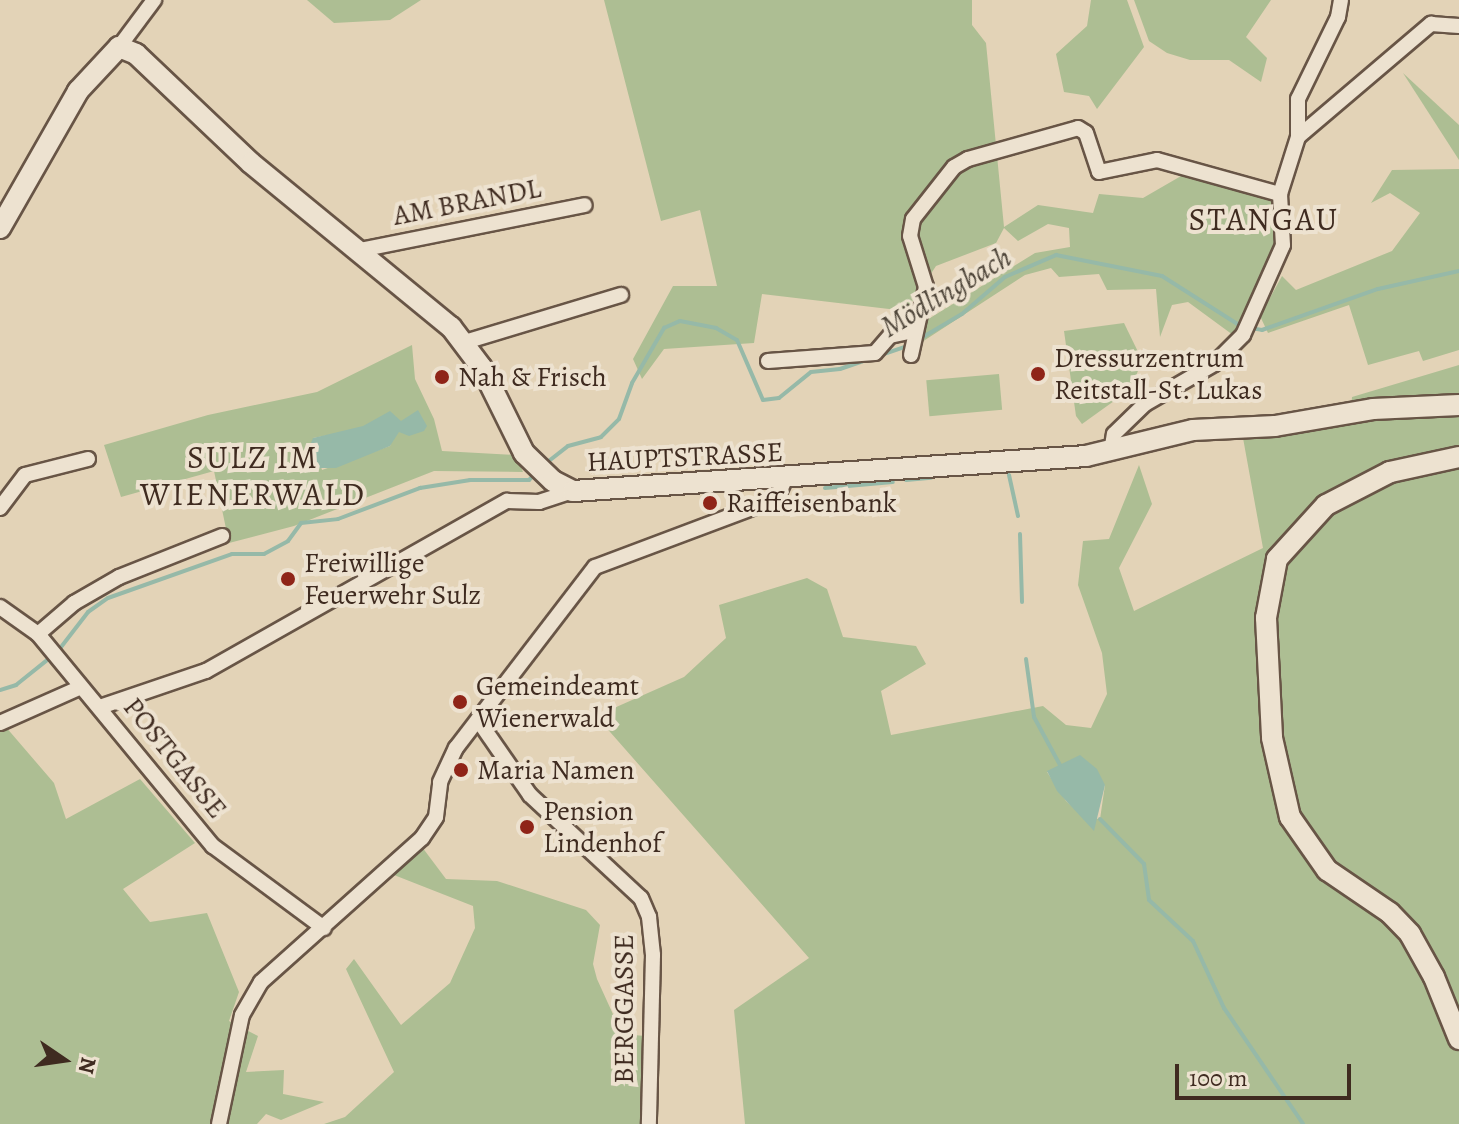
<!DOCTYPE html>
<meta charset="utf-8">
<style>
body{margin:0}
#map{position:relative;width:1459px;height:1124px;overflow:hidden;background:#e3d3b7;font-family:Alegreya,serif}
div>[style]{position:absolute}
.green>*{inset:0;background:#adbe93;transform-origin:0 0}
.water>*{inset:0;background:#96b9a8}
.stream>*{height:4px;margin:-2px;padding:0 2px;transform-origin:2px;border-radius:2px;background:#96b9a8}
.roads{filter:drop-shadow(2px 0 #685546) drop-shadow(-2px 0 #685546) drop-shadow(0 2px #685546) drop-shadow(0 -2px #685546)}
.minor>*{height:14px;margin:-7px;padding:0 7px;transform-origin:7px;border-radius:7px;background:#ede2d0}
.secondary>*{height:20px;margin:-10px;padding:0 10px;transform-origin:10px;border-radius:10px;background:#ede2d0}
.dots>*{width:22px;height:22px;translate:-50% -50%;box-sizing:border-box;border:4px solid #ede2d0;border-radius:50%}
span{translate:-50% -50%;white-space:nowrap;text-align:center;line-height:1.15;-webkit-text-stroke:8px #ede2d0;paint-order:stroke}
.street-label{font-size:28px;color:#3f2b20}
.poi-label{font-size:28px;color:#3f2b20}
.left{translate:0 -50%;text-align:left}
.water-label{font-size:30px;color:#50473b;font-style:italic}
.quarter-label{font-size:32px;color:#3f2b20;letter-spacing:2px}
.north{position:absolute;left:24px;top:1020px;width:80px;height:80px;-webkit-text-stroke:6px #ede2d0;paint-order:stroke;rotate:103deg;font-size:22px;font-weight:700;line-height:32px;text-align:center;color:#3f2b20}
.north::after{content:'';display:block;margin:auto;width:28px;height:36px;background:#3f2b20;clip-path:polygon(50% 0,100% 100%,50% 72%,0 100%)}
.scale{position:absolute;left:1175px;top:1064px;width:176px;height:36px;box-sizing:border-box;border:4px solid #3f2b20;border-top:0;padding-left:10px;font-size:24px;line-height:28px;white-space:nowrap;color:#3f2b20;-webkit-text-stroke:6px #ede2d0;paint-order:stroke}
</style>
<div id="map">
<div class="green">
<div style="clip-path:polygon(307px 0,421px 0,390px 20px,334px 23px)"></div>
<div style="clip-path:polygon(604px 0,972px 0,972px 25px,986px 43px,1004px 227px,1038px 205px,1093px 213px,1099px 194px,1143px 198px,1188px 172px,1276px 198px,1276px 242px,1233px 335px,1188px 302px,1172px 305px,1160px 337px,1156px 289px,1107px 290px,1099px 274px,1059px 277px,1051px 268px,1025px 275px,922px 342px,922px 323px,1035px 253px,1070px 247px,1069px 228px,1048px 224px,1018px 241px,1004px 228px,996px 243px,936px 266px,906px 311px,762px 294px,754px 343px,664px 349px,642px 379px,633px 359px,673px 286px,717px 286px,700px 210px,661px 221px)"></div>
<div style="clip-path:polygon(1091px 0,1127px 0,1144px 47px,1097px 109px,1089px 96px,1064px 92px,1056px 54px,1087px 26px)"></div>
<div style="clip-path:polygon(1134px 0,1271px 0,1246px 37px,1267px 58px,1261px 82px,1229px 60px,1190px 60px,1167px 53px,1149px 41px)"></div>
<div style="clip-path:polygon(1403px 73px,1459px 125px,1459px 160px)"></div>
<div style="clip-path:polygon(1459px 169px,1459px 350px,1423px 361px,1419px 351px,1368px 365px,1349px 305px,1268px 333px,1260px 316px,1282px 276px,1296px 290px,1392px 251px,1420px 213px,1390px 193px,1371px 203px,1392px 170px)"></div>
<div style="clip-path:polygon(1124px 323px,1142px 360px,1136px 376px,1121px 396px,1082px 424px,1076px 416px,1064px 331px)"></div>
<div style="clip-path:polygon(evenodd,412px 345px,415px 379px,434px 419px,442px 451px,516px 455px,523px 472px,434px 471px,294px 526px,229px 543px,214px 471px,121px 497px,104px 445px,208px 415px,317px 392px,412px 345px,400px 421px,390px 446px,322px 470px,313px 438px,400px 421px)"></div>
<div style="clip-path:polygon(evenodd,1459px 365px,1459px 1124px,745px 1124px,734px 1010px,809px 958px,596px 716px,684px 677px,726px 638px,719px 605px,807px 578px,827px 589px,843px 637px,916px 646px,926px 664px,881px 691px,891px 735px,1043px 706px,1066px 725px,1091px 728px,1107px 694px,1102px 653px,1078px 585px,1083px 541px,1109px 539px,1139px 465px,1152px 504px,1119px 568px,1134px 611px,1263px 548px,1243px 438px,1350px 424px,1352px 397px,1459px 365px,1047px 772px,1105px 785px,1100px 819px,1085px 818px,1066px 801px,1047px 772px,1459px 365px,1278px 797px,1332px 861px,1351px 878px,1322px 877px,1298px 847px,1278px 797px)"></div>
<div style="left:999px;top:374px;width:36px;height:73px;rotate:85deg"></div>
<div style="clip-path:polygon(5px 726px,54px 783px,66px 819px,140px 779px,195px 843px,123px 889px,150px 922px,207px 913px,239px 992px,229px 1021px,258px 1036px,246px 1072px,284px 1070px,283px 1094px,324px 1102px,281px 1120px,266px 1114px,257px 1124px,0 1124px,0 727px)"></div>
<div style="clip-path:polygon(422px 847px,446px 879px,497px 881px,586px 910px,600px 925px,593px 964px,597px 979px,622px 1034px,645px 1036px,643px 1124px,324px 1124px,345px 1117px,394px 1072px,346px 969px,354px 959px,401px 1025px,450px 983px,475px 928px,473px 906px,394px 875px)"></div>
</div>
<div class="water">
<div style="clip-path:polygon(418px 410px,427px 426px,424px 431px,409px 436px,399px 432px,390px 446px,336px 468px,315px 468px,307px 453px,313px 438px,363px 426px,390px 411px,401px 421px)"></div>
<div style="clip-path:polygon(1080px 755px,1097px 769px,1105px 785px,1094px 831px,1057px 791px,1047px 771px)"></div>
</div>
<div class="stream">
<div style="left:1250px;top:328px;width:12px;rotate:9deg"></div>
<div style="left:1262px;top:330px;width:123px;rotate:-19.5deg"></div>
<div style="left:1378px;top:289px;width:83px;rotate:-12.5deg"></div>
<div style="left:918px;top:340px;width:51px;rotate:-30.6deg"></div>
<div style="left:962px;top:314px;width:57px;rotate:-40.7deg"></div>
<div style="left:1005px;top:277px;width:56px;rotate:-23.3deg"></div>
<div style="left:1056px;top:255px;width:108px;rotate:11.2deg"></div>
<div style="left:1162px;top:276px;width:95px;rotate:32.5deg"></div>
<div style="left:545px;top:464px;width:29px;rotate:-38deg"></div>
<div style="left:568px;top:446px;width:34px;rotate:-15deg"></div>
<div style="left:601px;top:437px;width:25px;rotate:-45deg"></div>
<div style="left:619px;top:419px;width:38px;rotate:-70deg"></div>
<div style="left:632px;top:383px;width:64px;rotate:-59.8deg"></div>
<div style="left:664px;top:328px;width:17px;rotate:-24deg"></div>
<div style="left:680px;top:321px;width:37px;rotate:11deg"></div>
<div style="left:716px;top:328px;width:24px;rotate:30deg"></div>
<div style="left:737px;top:340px;width:65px;rotate:66.6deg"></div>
<div style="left:763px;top:400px;width:16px;rotate:-7deg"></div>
<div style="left:779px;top:398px;width:41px;rotate:-39.1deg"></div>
<div style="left:811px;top:372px;width:29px;rotate:-6deg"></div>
<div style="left:840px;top:369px;width:74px;rotate:-18.9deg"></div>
<div style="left:1009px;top:475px;width:42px;rotate:77.6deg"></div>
<div style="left:906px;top:480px;width:25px;rotate:-5deg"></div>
<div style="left:825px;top:488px;width:68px;rotate:-5deg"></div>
<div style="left:1020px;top:534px;width:68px;rotate:88.3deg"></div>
<div style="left:58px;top:651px;width:49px;rotate:-52.4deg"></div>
<div style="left:88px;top:612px;width:24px;rotate:-35deg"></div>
<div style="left:108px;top:598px;width:132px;rotate:-19.5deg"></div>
<div style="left:232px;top:554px;width:32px"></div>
<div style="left:264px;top:554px;width:27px;rotate:-28deg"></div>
<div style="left:288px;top:541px;width:22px;rotate:-54deg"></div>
<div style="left:301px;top:523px;width:37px;rotate:-6deg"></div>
<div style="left:338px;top:519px;width:88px;rotate:-20.7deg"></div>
<div style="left:420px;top:488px;width:51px;rotate:-9.1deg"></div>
<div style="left:470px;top:480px;width:59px"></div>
<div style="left:529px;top:480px;width:10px;rotate:-45deg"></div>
<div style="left:1026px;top:659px;width:59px;rotate:82.1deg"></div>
<div style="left:1034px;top:717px;width:55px;rotate:61.6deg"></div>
<div style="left:0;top:690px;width:17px;rotate:-17deg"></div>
<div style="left:16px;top:685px;width:45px;rotate:-38.7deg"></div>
<div style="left:1100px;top:819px;width:63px;rotate:45.6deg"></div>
<div style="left:1144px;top:864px;width:36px;rotate:82deg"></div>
<div style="left:1149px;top:900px;width:60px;rotate:43deg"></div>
<div style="left:1193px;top:941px;width:74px;rotate:65.2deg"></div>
<div style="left:1224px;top:1008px;width:140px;rotate:55.7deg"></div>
</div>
<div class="roads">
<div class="minor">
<div style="left:119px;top:47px;width:59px;rotate:-53.3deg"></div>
<div style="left:1298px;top:137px;width:38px;rotate:-90deg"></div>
<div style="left:1298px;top:99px;width:91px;rotate:-64deg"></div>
<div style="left:1338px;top:17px;width:17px;rotate:-80deg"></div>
<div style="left:360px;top:250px;width:229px;rotate:-11.3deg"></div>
<div style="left:465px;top:342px;width:163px;rotate:-16.8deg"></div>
<div style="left:911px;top:355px;width:70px;rotate:-77.6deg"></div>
<div style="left:926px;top:287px;width:53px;rotate:-107.4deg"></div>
<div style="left:910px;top:236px;width:17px;rotate:-80deg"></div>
<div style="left:913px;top:219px;width:66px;rotate:-51.7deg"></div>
<div style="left:954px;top:167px;width:16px;rotate:-30deg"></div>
<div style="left:968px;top:159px;width:114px;rotate:-15.7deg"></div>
<div style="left:1078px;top:128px;width:9px;rotate:32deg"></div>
<div style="left:1086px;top:133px;width:41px;rotate:71.6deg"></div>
<div style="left:1099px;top:172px;width:59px;rotate:-11.7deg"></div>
<div style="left:1157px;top:160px;width:128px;rotate:15.5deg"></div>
<div style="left:768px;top:361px;width:107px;rotate:-4.3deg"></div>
<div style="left:875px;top:353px;width:23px;rotate:-49deg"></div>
<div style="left:890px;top:336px;width:24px;rotate:-12deg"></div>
<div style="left:1111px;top:452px;width:18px;rotate:-81deg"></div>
<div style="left:1114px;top:434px;width:43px;rotate:-44.1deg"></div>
<div style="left:1145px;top:404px;width:80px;rotate:-30.1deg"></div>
<div style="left:1214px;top:364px;width:41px;rotate:-45deg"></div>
<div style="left:1243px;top:335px;width:98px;rotate:-66deg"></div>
<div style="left:1283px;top:245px;width:51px;rotate:-93.4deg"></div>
<div style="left:1280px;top:194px;width:60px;rotate:-72.5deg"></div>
<div style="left:1298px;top:137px;width:175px;rotate:-40.4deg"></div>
<div style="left:1431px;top:24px;width:28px;rotate:4deg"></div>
<div style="left:0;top:508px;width:41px;rotate:-52.9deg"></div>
<div style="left:25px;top:475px;width:65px;rotate:-14.3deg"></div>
<div style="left:0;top:607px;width:47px;rotate:35.4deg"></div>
<div style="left:38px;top:634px;width:275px;rotate:50.5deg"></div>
<div style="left:213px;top:846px;width:138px;rotate:36.5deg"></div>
<div style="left:38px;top:634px;width:48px;rotate:-40.7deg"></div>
<div style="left:74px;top:603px;width:52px;rotate:-30deg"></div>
<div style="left:119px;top:577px;width:111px;rotate:-21.7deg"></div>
<div style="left:100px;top:707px;width:112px;rotate:-18.8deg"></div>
<div style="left:206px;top:671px;width:346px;rotate:-29.5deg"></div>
<div style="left:507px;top:501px;width:32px;rotate:2deg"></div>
<div style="left:539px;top:502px;width:36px;rotate:-18deg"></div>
<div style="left:478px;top:720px;width:91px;rotate:55.3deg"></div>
<div style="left:530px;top:795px;width:151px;rotate:42.9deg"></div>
<div style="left:641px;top:898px;width:21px;rotate:67deg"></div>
<div style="left:649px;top:917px;width:38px;rotate:84deg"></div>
<div style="left:653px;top:955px;width:169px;rotate:91.4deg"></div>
<div style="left:0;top:723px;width:86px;rotate:-23.9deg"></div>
<div style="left:219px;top:1124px;width:111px;rotate:-78.1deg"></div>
<div style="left:242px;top:1015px;width:38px;rotate:-60deg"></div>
<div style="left:261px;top:982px;width:216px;rotate:-41.8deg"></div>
<div style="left:422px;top:838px;width:25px;rotate:-56deg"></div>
<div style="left:436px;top:817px;width:35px;rotate:-83deg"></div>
<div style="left:440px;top:782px;width:38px;rotate:-65deg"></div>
<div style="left:456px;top:748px;width:228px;rotate:-52.5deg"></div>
<div style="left:595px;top:567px;width:193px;rotate:-20.6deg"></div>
<div style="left:776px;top:499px;width:21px;rotate:-65deg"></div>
</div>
<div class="secondary">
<div style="left:0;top:228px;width:158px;rotate:-60.3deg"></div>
<div style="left:78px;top:91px;width:60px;rotate:-47deg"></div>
<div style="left:119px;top:47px;width:18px;rotate:22deg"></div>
<div style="left:136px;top:54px;width:158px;rotate:43.5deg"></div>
<div style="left:251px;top:163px;width:259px;rotate:39.4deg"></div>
<div style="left:451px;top:327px;width:51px;rotate:52.9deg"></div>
<div style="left:482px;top:368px;width:95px;rotate:63.7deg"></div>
<div style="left:524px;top:453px;width:40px;rotate:44deg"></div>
<div style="left:553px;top:481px;width:22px;rotate:27deg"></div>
<div style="left:573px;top:491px;width:514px;rotate:-3.9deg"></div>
<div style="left:1086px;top:456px;width:110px;rotate:-13.7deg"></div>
<div style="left:1193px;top:430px;width:82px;rotate:-2.8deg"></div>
<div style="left:1275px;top:426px;width:99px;rotate:-9.8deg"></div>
<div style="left:1373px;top:409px;width:86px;rotate:-2.7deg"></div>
<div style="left:1459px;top:457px;width:71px;rotate:167.7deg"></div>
<div style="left:1390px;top:472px;width:72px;rotate:152.7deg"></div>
<div style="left:1326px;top:505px;width:73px;rotate:132.2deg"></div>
<div style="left:1277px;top:559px;width:60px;rotate:100.6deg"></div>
<div style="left:1266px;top:618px;width:120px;rotate:87.1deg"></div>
<div style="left:1272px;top:738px;width:81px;rotate:77.2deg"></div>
<div style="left:1290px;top:817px;width:65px;rotate:55.1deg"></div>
<div style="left:1327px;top:870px;width:76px;rotate:34.3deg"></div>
<div style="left:1390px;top:913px;width:29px;rotate:46deg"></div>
<div style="left:1410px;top:934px;width:49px;rotate:60.8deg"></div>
<div style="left:1434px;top:977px;width:67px;rotate:68deg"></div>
</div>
</div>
<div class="dots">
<div style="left:1038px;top:374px;background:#8f2418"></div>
<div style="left:442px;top:377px;background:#8f2418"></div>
<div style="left:710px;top:503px;background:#8f2418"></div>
<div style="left:288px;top:579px;background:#8f2418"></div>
<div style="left:460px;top:702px;background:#8f2418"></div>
<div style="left:461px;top:770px;background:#8f2418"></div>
<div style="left:527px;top:827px;background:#8f2418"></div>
</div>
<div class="street-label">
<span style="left:467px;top:202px;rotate:-11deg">AM BRANDL</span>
<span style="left:685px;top:457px;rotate:-3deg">HAUPTSTRASSE</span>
<span style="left:175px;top:758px;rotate:51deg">POSTGASSE</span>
<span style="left:624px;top:1009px;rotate:-90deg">BERGGASSE</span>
</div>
<div class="poi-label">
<span class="left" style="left:1054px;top:374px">Dressurzentrum<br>Reitstall-St. Lukas</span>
<span class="left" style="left:458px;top:377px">Nah &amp; Frisch</span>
<span class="left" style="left:726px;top:503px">Raiffeisenbank</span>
<span class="left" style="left:304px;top:579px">Freiwillige<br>Feuerwehr Sulz</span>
<span class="left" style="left:476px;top:702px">Gemeindeamt<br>Wienerwald</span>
<span class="left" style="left:477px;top:770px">Maria Namen</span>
<span class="left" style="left:543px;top:827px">Pension<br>Lindenhof</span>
</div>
<div class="water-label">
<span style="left:946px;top:292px;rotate:-31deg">Mödlingbach</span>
</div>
<div class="quarter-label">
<span style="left:1264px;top:219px">STANGAU</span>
<span style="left:253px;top:476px">SULZ IM<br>WIENERWALD</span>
</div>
<div class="north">N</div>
<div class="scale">100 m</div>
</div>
